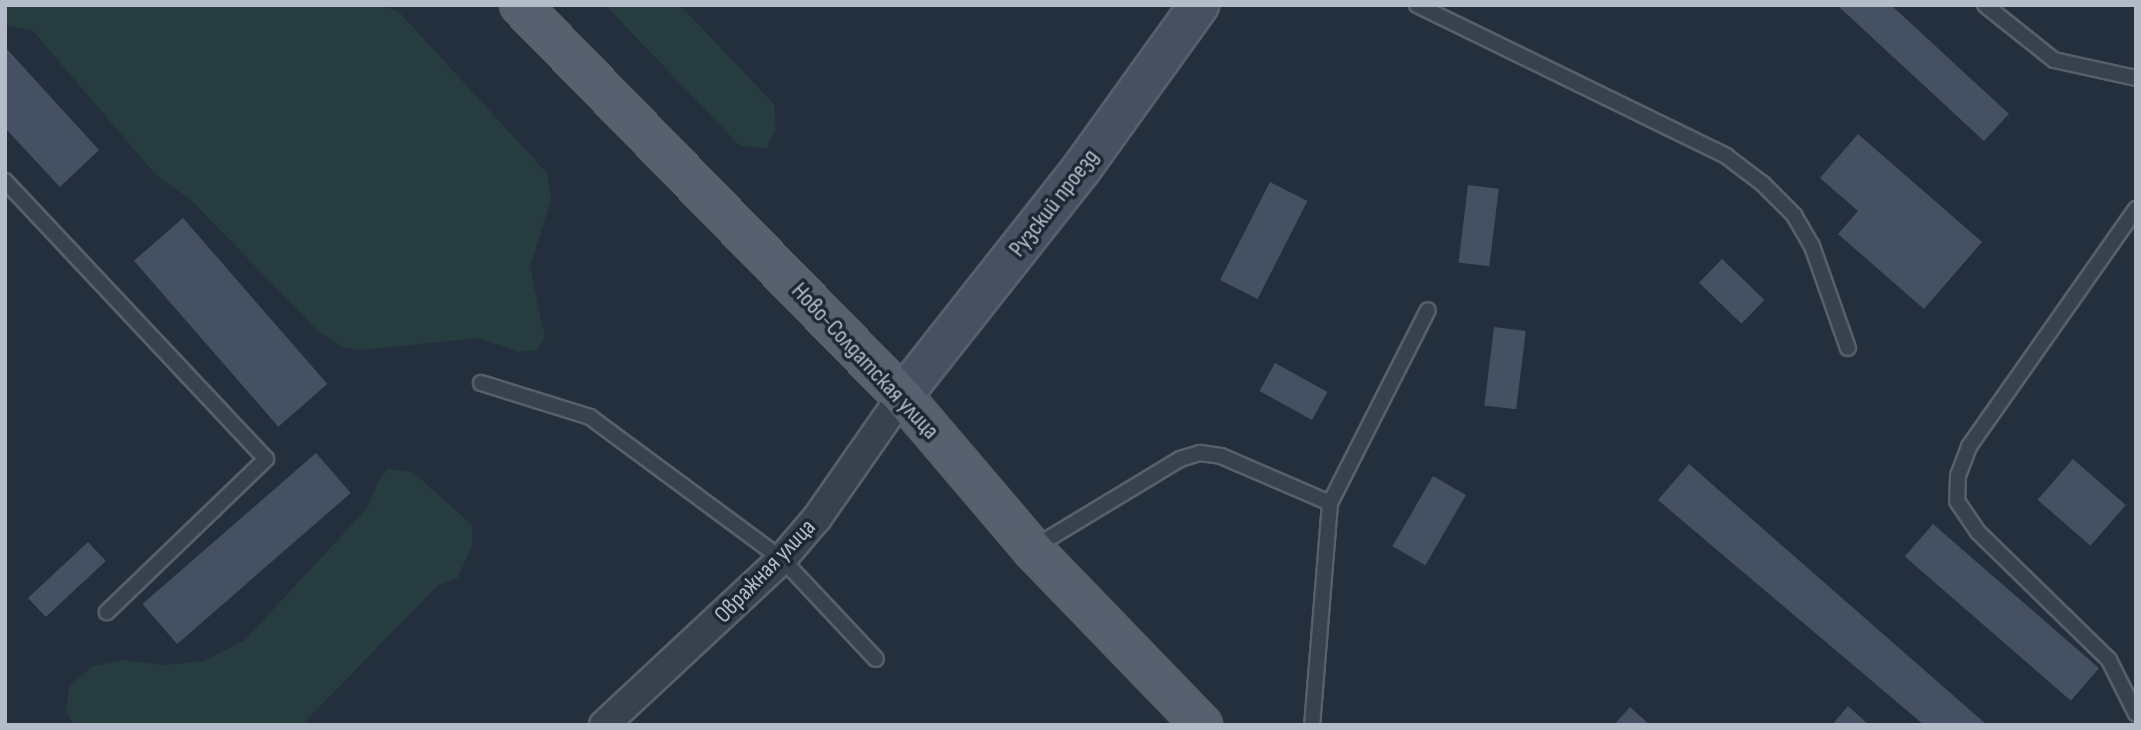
<!DOCTYPE html>
<meta charset="utf-8">
<style>
body{margin:0}
#map{position:relative;width:2141px;height:730px;overflow:hidden;background:#242f3e;font-family:"Sofia Sans Condensed",sans-serif}
div>[style]{position:absolute}
.green>*{inset:0;background:#263c3f}
.building>*{inset:0;background:#455162;transform-origin:0 0}
.roads{filter:drop-shadow(2px 0 #565f6c) drop-shadow(-2px 0 #565f6c) drop-shadow(0 2px #565f6c) drop-shadow(0 -2px #565f6c)}
.lane>*{height:14px;margin:-7px;padding:0 7px;transform-origin:7px;border-radius:7px;background:#38414e}
.street>*{height:28px;margin:-14px;padding:0 14px;transform-origin:14px;border-radius:14px;background:#38414e}
.secondary>*{height:38px;margin:-19px;padding:0 19px;transform-origin:19px;border-radius:19px;background:#465061}
.primary>*{height:38px;margin:-19px;padding:0 19px;transform-origin:19px;border-radius:19px;background:#56606e}
span{translate:-50% -50%;white-space:nowrap;text-align:center;line-height:1.15;-webkit-text-stroke:7px #1d2633;paint-order:stroke}
.street-label{font-size:24px;color:#b4bcc9}
.frame{position:absolute;inset:0;border:7px solid #b4bcc9;pointer-events:none}
</style>
<div id="map">
<div class="green">
<div style="clip-path:polygon(5px 5px,382px 5px,399px 12px,547px 173px,551px 200px,530px 267px,545px 338px,537px 350px,519px 352px,479px 338px,361px 350px,340px 346px,317px 330px,191px 200px,156px 175px,32px 30px,5px 26px)"></div>
<div style="clip-path:polygon(605px 5px,680px 5px,774px 104px,776px 129px,767px 148px,740px 146px)"></div>
<div style="clip-path:polygon(387px 469px,413px 472px,472px 525px,472px 545px,458px 578px,438px 585px,302px 725px,74px 725px,66px 711px,69px 687px,91px 667px,123px 660px,165px 665px,204px 661px,245px 640px,368px 507px,377px 483px)"></div>
</div>
<div class="building">
<div style="clip-path:polygon(1837px 5px,1891px 5px,2009px 114px,1984px 141px)"></div>
<div style="clip-path:polygon(5px 47px,99px 150px,60px 187px,5px 128px)"></div>
<div style="clip-path:polygon(1858px 134px,1982px 242px,1924px 309px,1838px 234px,1858px 211px,1820px 178px)"></div>
<div style="left:1270px;top:182px;width:42px;height:110px;rotate:27deg"></div>
<div style="left:1468px;top:185px;width:31px;height:78px;rotate:7deg"></div>
<div style="left:183px;top:218px;width:220px;height:65px;rotate:49deg"></div>
<div style="left:1722px;top:259px;width:59px;height:33px;rotate:44deg"></div>
<div style="left:1494px;top:327px;width:32px;height:79px;rotate:7deg"></div>
<div style="left:1275px;top:363px;width:60px;height:32px;rotate:29deg"></div>
<div style="left:316px;top:453px;width:53px;height:230px;rotate:49deg"></div>
<div style="left:2073px;top:459px;width:70px;height:54px;rotate:41deg"></div>
<div style="clip-path:polygon(1689px 464px,1786px 549px,1987px 725px,1924px 725px,1658px 500px)"></div>
<div style="left:1433px;top:476px;width:38px;height:81px;rotate:30deg"></div>
<div style="left:1933px;top:524px;width:220px;height:43px;rotate:41deg"></div>
<div style="left:88px;top:542px;width:26px;height:82px;rotate:47deg"></div>
<div style="clip-path:polygon(1848px 706px,1869px 725px,1832px 725px)"></div>
<div style="clip-path:polygon(1630px 707px,1650px 725px,1614px 725px)"></div>
</div>
<div class="roads">
<div class="lane">
<div style="left:1417px;top:5px;width:344px;rotate:26deg"></div>
<div style="left:1726px;top:156px;width:46px;rotate:37.1deg"></div>
<div style="left:1763px;top:184px;width:44px;rotate:45deg"></div>
<div style="left:1794px;top:215px;width:36px;rotate:60deg"></div>
<div style="left:1812px;top:246px;width:108px;rotate:70.6deg"></div>
<div style="left:1985px;top:5px;width:88px;rotate:38.6deg"></div>
<div style="left:2054px;top:60px;width:84px;rotate:12.4deg"></div>
<div style="left:5px;top:181px;width:381px;rotate:46.8deg"></div>
<div style="left:266px;top:459px;width:221px;rotate:136.1deg"></div>
<div style="left:2136px;top:209px;width:291px;rotate:125.1deg"></div>
<div style="left:1969px;top:447px;width:31px;rotate:111deg"></div>
<div style="left:1958px;top:476px;width:25px;rotate:92deg"></div>
<div style="left:1957px;top:501px;width:37px;rotate:56deg"></div>
<div style="left:1978px;top:532px;width:183px;rotate:44.3deg"></div>
<div style="left:2109px;top:660px;width:60px;rotate:63.4deg"></div>
<div style="left:481px;top:383px;width:114px;rotate:17.3deg"></div>
<div style="left:590px;top:417px;width:239px;rotate:36.5deg"></div>
<div style="left:782px;top:559px;width:137px;rotate:46.8deg"></div>
<div style="left:1330px;top:503px;width:216px;rotate:-63.1deg"></div>
<div style="left:1033px;top:548px;width:172px;rotate:-31.2deg"></div>
<div style="left:1180px;top:459px;width:21px;rotate:-17deg"></div>
<div style="left:1200px;top:453px;width:21px;rotate:8deg"></div>
<div style="left:1221px;top:456px;width:119px;rotate:23.3deg"></div>
<div style="left:1330px;top:503px;width:223px;rotate:94.6deg"></div>
</div>
<div class="street">
<div style="left:604px;top:725px;width:243px;rotate:-43deg"></div>
<div style="left:782px;top:559px;width:54px;rotate:-49.5deg"></div>
<div style="left:817px;top:518px;width:149px;rotate:-55.1deg"></div>
</div>
<div class="secondary">
<div style="left:902px;top:396px;width:290px;rotate:-51.7deg"></div>
<div style="left:1082px;top:168px;width:201px;rotate:-54.3deg"></div>
</div>
<div class="primary">
<div style="left:520px;top:5px;width:547px;rotate:45.67deg"></div>
<div style="left:902px;top:396px;width:201px;rotate:49.6deg"></div>
<div style="left:1032px;top:549px;width:245px;rotate:46deg"></div>
</div>
</div>
<div class="street-label">
<span style="left:1054px;top:203px;rotate:-52deg">Рузский проезд</span>
<span style="left:865px;top:361px;rotate:47deg">Ново-Солдатская улица</span>
<span style="left:765px;top:571px;rotate:-46deg">Овражная улица</span>
</div>
<div class="frame"></div>
</div>
